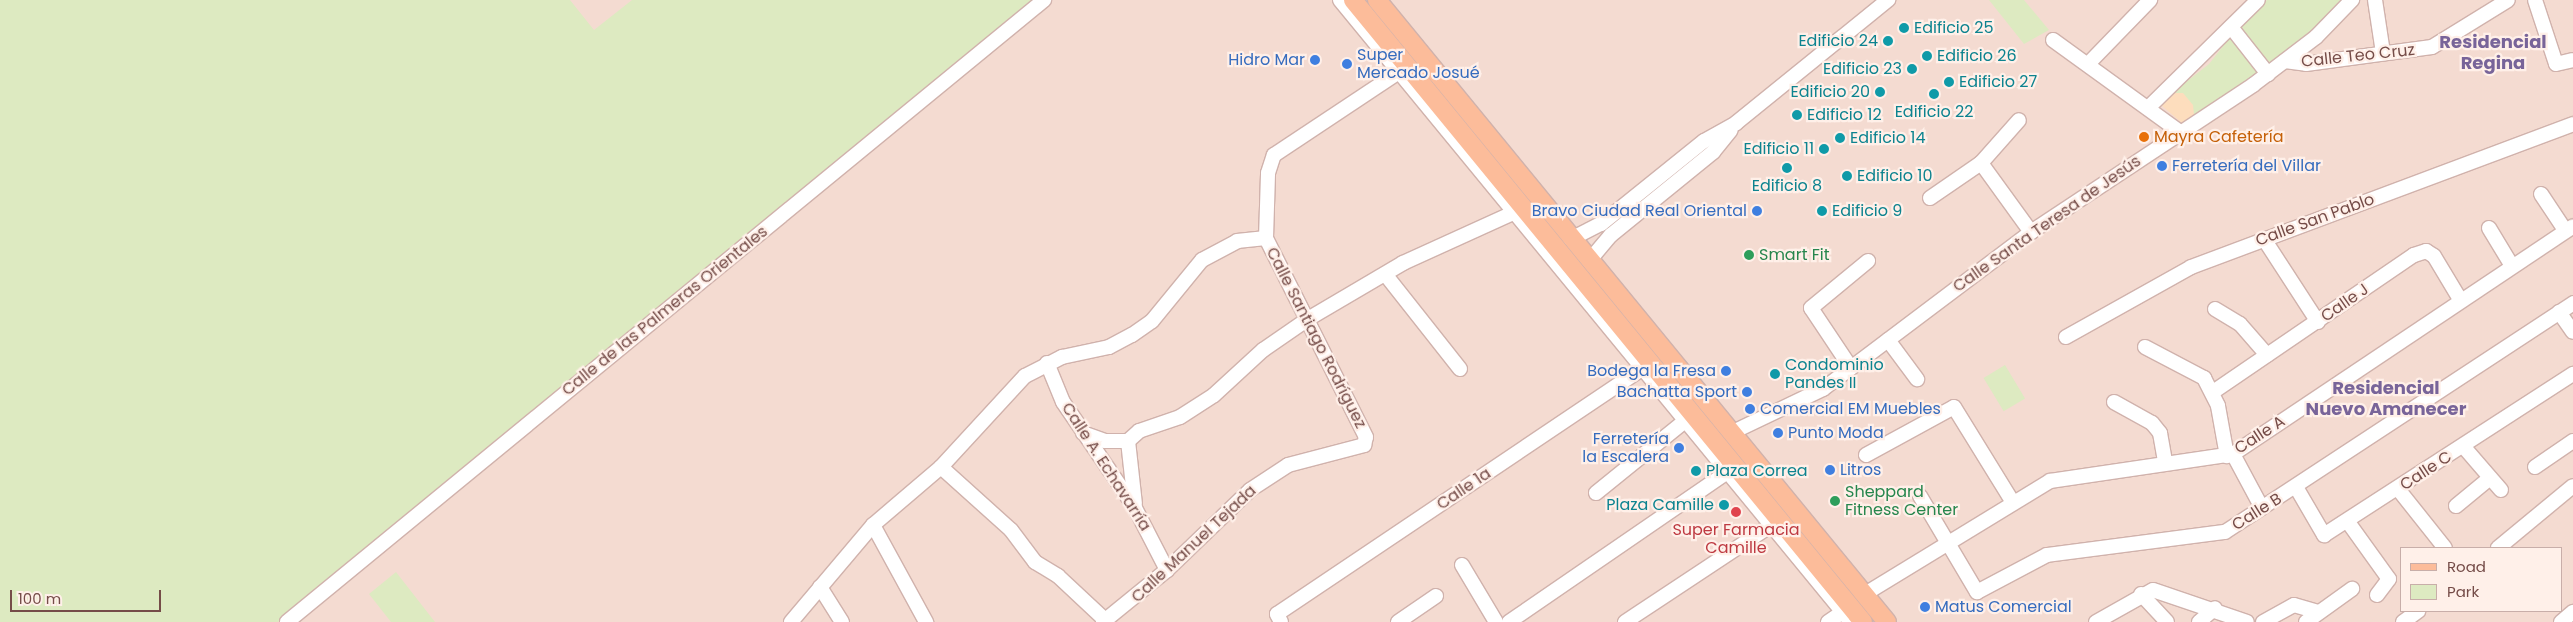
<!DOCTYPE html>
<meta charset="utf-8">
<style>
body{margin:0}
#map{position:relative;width:2573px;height:622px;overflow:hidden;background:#fdebe3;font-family:Poppins,sans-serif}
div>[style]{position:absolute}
.residential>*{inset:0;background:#f4dbd1}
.green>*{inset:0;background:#ddeac1;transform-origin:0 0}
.sand>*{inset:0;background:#fdddbd}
.roads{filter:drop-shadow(1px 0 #d0b2ac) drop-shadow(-1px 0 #d0b2ac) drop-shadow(0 1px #d0b2ac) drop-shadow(0 -1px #d0b2ac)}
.minor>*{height:14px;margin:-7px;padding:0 7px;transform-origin:7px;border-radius:7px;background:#fff}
.major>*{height:18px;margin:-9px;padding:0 9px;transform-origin:9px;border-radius:9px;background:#fcbc9a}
.dots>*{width:14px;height:14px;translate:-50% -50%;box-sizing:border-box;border:2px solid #fff0e9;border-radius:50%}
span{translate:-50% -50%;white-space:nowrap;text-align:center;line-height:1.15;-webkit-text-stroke:4.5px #fff0e9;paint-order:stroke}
.culture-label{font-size:16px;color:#0d838f}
.left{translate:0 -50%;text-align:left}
.right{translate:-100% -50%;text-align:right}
.shop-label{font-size:16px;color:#366cbe}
.street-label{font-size:16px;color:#754c48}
.food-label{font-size:16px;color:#c56008}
.leisure-label{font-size:16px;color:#27864d}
.health-label{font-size:16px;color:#be3a42}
.neighbourhood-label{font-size:18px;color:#786499;font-weight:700}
.legend{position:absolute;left:2400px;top:547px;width:162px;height:65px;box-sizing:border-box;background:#fff0e9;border:1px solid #c8aea9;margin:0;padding:6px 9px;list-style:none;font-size:15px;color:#754c48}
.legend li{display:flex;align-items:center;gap:10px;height:25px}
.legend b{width:25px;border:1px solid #c8aea9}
.scale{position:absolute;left:10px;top:590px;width:151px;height:22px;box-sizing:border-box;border:2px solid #754c48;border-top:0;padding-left:6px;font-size:15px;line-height:18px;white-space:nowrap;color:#754c48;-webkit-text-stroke:4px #fff0e9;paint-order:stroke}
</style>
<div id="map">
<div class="residential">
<div style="clip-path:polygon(evenodd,0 0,2573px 0,2573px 622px,0 622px,0 0,2402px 548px,2562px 548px,2562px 611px,2402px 611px,2402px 548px)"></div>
</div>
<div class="green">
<div style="clip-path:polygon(0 0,570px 0,594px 30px,632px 0,1033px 0,278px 622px,0 622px)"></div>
<div style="clip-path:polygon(1989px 0,2024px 0,2049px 30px,2024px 44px)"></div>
<div style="clip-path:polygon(2267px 0,2343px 0,2334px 13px,2269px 65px,2240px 28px)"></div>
<div style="clip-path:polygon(2231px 36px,2259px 72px,2182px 123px,2172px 93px,2209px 64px)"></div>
<div style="left:2005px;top:365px;width:39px;height:25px;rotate:59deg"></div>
<div style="clip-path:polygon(396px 572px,435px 622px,391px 622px,369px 594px)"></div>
</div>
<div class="sand">
<div style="clip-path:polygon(2172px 93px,2183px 93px,2193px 105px,2194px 115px,2182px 123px,2161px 105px)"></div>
</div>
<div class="roads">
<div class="minor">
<div style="left:1340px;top:0;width:805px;rotate:50.6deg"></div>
<div style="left:2375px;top:0;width:54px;rotate:81.4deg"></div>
<div style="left:2535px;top:0;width:67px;rotate:71.8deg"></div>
<div style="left:2556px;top:64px;width:17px;rotate:-13deg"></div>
<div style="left:2231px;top:27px;width:60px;rotate:51.8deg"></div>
<div style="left:2053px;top:40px;width:157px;rotate:35.9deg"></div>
<div style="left:2285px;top:61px;width:21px;rotate:8deg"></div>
<div style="left:2306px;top:64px;width:127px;rotate:-7.7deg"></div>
<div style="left:2432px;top:47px;width:89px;rotate:-31.7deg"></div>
<div style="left:2089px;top:63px;width:88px;rotate:-45.9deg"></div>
<div style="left:2150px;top:106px;width:151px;rotate:-44.5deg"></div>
<div style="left:1981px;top:163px;width:85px;rotate:54.1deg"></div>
<div style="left:2541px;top:194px;width:43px;rotate:56.3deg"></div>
<div style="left:1930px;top:198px;width:62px;rotate:-34.5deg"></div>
<div style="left:1981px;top:163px;width:57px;rotate:-48.5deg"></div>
<div style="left:2489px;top:228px;width:44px;rotate:58.8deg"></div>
<div style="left:1266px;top:238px;width:65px;rotate:-88.2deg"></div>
<div style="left:1268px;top:173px;width:19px;rotate:-72deg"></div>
<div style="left:1274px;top:155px;width:157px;rotate:-33.6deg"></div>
<div style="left:1571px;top:239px;width:34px;rotate:-27deg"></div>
<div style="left:1601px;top:224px;width:132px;rotate:-38.9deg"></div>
<div style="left:1704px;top:141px;width:37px;rotate:-29deg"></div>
<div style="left:1736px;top:123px;width:196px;rotate:-39deg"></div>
<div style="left:2264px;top:239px;width:99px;rotate:57deg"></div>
<div style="left:1589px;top:261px;width:34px;rotate:-50deg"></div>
<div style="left:1611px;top:235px;width:132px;rotate:-39.1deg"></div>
<div style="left:1713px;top:152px;width:28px;rotate:-51deg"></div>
<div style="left:1385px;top:274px;width:121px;rotate:51.7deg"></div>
<div style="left:2215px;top:309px;width:29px;rotate:31deg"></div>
<div style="left:2240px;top:324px;width:41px;rotate:48.9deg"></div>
<div style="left:2559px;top:312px;width:24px;rotate:55deg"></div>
<div style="left:2066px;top:337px;width:143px;rotate:-29.2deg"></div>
<div style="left:2191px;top:267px;width:408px;rotate:-20.5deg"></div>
<div style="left:1888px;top:340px;width:49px;rotate:53.4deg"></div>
<div style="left:2145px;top:347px;width:67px;rotate:27.7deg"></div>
<div style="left:2204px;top:378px;width:31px;rotate:63deg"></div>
<div style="left:2218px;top:406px;width:51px;rotate:79.8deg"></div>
<div style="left:1047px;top:363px;width:42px;rotate:67.7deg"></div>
<div style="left:1063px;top:402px;width:128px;rotate:55.8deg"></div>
<div style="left:1135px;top:508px;width:70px;rotate:62.7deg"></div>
<div style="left:1851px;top:368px;width:72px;rotate:-123.7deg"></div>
<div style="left:1811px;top:308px;width:74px;rotate:-39.5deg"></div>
<div style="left:2213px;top:392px;width:243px;rotate:-34.3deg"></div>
<div style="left:2414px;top:255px;width:13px;rotate:-18deg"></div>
<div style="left:2426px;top:251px;width:9px;rotate:32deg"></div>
<div style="left:2434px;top:256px;width:52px;rotate:59deg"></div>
<div style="left:2114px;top:402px;width:43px;rotate:28.9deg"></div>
<div style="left:2152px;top:423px;width:13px;rotate:51deg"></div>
<div style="left:2160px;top:433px;width:29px;rotate:80deg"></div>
<div style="left:1083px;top:433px;width:23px;rotate:20deg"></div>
<div style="left:1105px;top:441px;width:23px"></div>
<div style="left:1128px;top:441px;width:15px;rotate:-42deg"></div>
<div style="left:1139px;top:431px;width:43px;rotate:-18.9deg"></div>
<div style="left:1180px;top:417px;width:40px;rotate:-32.9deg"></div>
<div style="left:1214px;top:395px;width:67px;rotate:-42.6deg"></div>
<div style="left:1263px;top:350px;width:55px;rotate:-34.6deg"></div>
<div style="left:1308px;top:319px;width:110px;rotate:-30.5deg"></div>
<div style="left:1403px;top:263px;width:128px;rotate:-24.4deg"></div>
<div style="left:1731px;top:433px;width:102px;rotate:-25.6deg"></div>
<div style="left:1823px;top:389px;width:261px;rotate:-37deg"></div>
<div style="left:2031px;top:232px;width:266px;rotate:-33.5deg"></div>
<div style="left:2253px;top:85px;width:79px;rotate:-37.3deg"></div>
<div style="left:2316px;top:37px;width:52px;rotate:-45.8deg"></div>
<div style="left:1128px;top:441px;width:63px;rotate:83.7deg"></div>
<div style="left:2463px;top:446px;width:58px;rotate:49.2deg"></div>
<div style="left:2233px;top:454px;width:61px;rotate:61.8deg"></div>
<div style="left:1866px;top:455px;width:100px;rotate:-28.6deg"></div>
<div style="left:1954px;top:407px;width:110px;rotate:58.3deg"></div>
<div style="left:941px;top:467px;width:94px;rotate:42deg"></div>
<div style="left:1011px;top:530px;width:40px;rotate:53deg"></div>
<div style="left:1035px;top:562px;width:27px;rotate:31deg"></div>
<div style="left:1058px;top:576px;width:64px;rotate:43.1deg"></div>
<div style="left:2535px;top:467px;width:46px;rotate:-34.4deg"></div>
<div style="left:2296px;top:487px;width:56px;rotate:59.7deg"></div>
<div style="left:2324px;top:535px;width:297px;rotate:-32.9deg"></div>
<div style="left:2398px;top:489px;width:75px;rotate:51.5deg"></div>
<div style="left:1596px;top:493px;width:114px;rotate:-39deg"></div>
<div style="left:1920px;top:496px;width:112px;rotate:59.3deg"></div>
<div style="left:1977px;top:592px;width:79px;rotate:-27.9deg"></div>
<div style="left:2047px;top:555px;width:179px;rotate:-7.4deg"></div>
<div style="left:2225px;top:532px;width:417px;rotate:-33.3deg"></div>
<div style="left:2456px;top:506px;width:44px;rotate:-39.5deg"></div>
<div style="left:2348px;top:522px;width:70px;rotate:54.3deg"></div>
<div style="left:2389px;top:579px;width:20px;rotate:127deg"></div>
<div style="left:873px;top:525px;width:111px;rotate:61.3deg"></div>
<div style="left:2498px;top:548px;width:97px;rotate:-39.6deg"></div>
<div style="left:1462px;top:565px;width:66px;rotate:59.2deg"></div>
<div style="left:820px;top:587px;width:41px;rotate:57.8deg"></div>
<div style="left:1865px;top:594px;width:217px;rotate:-31.4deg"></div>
<div style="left:2050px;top:481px;width:185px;rotate:-8.4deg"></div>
<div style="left:2233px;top:454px;width:409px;rotate:-33.8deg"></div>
<div style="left:2141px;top:594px;width:38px;rotate:47deg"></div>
<div style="left:287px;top:622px;width:980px;rotate:-39.41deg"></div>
<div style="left:791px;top:622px;width:127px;rotate:-49.8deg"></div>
<div style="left:873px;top:525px;width:89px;rotate:-40.5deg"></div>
<div style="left:941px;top:467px;width:124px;rotate:-47.3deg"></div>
<div style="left:1025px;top:376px;width:42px;rotate:-27.2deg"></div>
<div style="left:1062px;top:357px;width:48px;rotate:-12deg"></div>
<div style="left:1109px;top:347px;width:26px;rotate:-28deg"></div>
<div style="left:1132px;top:335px;width:24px;rotate:-35deg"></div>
<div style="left:1152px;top:321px;width:79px;rotate:-50.7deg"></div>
<div style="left:1202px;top:260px;width:40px;rotate:-28deg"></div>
<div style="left:1237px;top:241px;width:29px;rotate:-6deg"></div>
<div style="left:1103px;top:622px;width:82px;rotate:-39.1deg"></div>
<div style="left:1167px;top:570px;width:115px;rotate:-43.9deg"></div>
<div style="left:1250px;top:490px;width:45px;rotate:-33.3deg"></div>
<div style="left:1288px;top:465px;width:79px;rotate:-14.7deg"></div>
<div style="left:1364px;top:445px;width:8px;rotate:-76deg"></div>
<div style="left:1366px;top:437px;width:223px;rotate:-116.7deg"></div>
<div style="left:1281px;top:622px;width:9px;rotate:-117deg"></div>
<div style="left:1277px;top:614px;width:448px;rotate:-33.9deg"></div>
<div style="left:1398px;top:622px;width:46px;rotate:-34.4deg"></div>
<div style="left:1509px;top:622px;width:265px;rotate:-34.5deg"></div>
<div style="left:1625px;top:622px;width:181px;rotate:-33.5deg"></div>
<div style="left:1828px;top:622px;width:27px;rotate:-34deg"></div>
<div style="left:2096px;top:622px;width:65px;rotate:-29.3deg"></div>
<div style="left:2153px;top:590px;width:99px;rotate:18.8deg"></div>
<div style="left:2199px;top:622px;width:21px;rotate:-41deg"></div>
<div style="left:2263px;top:622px;width:35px;rotate:-29deg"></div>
<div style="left:2294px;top:605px;width:26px;rotate:16deg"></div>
<div style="left:2306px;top:622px;width:57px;rotate:-35.7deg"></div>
<div style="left:2403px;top:622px;width:19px;rotate:-36deg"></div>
<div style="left:2561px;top:622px;width:16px;rotate:-40deg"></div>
</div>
<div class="major">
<div style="left:1353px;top:0;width:804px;rotate:50.65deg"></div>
<div style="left:1377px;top:0;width:804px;rotate:50.65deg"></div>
</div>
</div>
<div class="dots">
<div style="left:1904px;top:28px;background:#0f9aa8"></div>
<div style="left:1888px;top:41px;background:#0f9aa8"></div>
<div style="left:1927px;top:56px;background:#0f9aa8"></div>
<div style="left:1315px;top:60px;background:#3f7fe0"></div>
<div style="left:1347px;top:64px;background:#3f7fe0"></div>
<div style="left:1912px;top:69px;background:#0f9aa8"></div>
<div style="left:1949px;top:82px;background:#0f9aa8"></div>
<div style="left:1880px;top:92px;background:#0f9aa8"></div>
<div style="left:1934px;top:94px;background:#0f9aa8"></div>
<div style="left:1797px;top:115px;background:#0f9aa8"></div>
<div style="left:2144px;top:137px;background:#e8710a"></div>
<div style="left:1840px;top:138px;background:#0f9aa8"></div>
<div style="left:1824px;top:149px;background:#0f9aa8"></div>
<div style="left:2162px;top:166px;background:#3f7fe0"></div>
<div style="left:1787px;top:168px;background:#0f9aa8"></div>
<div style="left:1847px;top:176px;background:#0f9aa8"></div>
<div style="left:1757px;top:211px;background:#3f7fe0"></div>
<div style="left:1822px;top:211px;background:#0f9aa8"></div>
<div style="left:1749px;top:255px;background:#2e9e5b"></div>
<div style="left:1726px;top:371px;background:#3f7fe0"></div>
<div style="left:1775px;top:374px;background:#0f9aa8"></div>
<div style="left:1747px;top:392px;background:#3f7fe0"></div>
<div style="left:1750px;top:409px;background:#3f7fe0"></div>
<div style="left:1778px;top:433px;background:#3f7fe0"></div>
<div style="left:1679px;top:448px;background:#3f7fe0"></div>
<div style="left:1830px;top:470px;background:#3f7fe0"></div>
<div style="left:1696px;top:471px;background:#0f9aa8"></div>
<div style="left:1835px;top:501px;background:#2e9e5b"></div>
<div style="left:1724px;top:505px;background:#0f9aa8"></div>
<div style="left:1736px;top:512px;background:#e0444e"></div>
<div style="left:1925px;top:607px;background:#3f7fe0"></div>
</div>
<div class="culture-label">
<span class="left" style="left:1914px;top:28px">Edificio 25</span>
<span class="right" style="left:1878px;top:41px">Edificio 24</span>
<span class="left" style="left:1937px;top:56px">Edificio 26</span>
<span class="right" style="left:1902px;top:69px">Edificio 23</span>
<span class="left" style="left:1959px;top:82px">Edificio 27</span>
<span class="right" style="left:1870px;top:92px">Edificio 20</span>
<span style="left:1934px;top:112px">Edificio 22</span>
<span class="left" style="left:1807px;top:115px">Edificio 12</span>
<span class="left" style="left:1850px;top:138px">Edificio 14</span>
<span class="right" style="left:1814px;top:149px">Edificio 11</span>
<span class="left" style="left:1857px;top:176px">Edificio 10</span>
<span style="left:1787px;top:186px">Edificio 8</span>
<span class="left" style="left:1832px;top:211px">Edificio 9</span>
<span class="left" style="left:1785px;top:374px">Condominio<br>Pandes II</span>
<span class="left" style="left:1706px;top:471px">Plaza Correa</span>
<span class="right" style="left:1714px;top:505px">Plaza Camille</span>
</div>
<div class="shop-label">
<span class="left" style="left:1357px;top:64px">Super<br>Mercado Josué</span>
<span class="right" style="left:1305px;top:60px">Hidro Mar</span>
<span class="left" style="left:2172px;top:166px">Ferretería del Villar</span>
<span class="right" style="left:1747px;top:211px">Bravo Ciudad Real Oriental</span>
<span class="right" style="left:1716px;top:371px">Bodega la Fresa</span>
<span class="right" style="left:1737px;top:392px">Bachatta Sport</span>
<span class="left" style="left:1760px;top:409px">Comercial EM Muebles</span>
<span class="left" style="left:1788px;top:433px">Punto Moda</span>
<span class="right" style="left:1669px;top:448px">Ferretería<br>la Escalera</span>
<span class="left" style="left:1840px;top:470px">Litros</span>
<span class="left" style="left:1935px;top:607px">Matus Comercial</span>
</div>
<div class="street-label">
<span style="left:2358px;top:56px;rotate:-6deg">Calle Teo Cruz</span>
<span style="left:2315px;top:220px;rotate:-20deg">Calle San Pablo</span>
<span style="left:2047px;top:224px;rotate:-35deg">Calle Santa Teresa de Jesús</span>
<span style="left:2345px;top:303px;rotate:-35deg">Calle J</span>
<span style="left:665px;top:311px;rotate:-39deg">Calle de las Palmeras Orientales</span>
<span style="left:1316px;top:338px;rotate:63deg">Calle Santiago Rodríguez</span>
<span style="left:2260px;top:435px;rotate:-33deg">Calle A</span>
<span style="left:1106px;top:467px;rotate:57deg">Calle A. Echavarría</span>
<span style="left:2426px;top:471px;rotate:-33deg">Calle C</span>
<span style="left:1464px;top:489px;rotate:-34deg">Calle 1a</span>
<span style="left:2257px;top:512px;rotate:-32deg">Calle B</span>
<span style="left:1194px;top:544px;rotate:-43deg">Calle Manuel Tejada</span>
</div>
<div class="food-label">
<span class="left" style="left:2154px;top:137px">Mayra Cafetería</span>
</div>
<div class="leisure-label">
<span class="left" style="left:1759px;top:255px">Smart Fit</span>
<span class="left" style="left:1845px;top:501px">Sheppard<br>Fitness Center</span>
</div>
<div class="health-label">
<span style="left:1736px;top:539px">Super Farmacia<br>Camille</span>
</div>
<div class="neighbourhood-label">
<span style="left:2493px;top:53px">Residencial<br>Regina</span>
<span style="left:2386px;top:399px">Residencial<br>Nuevo Amanecer</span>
</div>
<ul class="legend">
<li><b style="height:6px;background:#fcbc9a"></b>Road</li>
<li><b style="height:14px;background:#ddeac1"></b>Park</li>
</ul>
<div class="scale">100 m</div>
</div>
